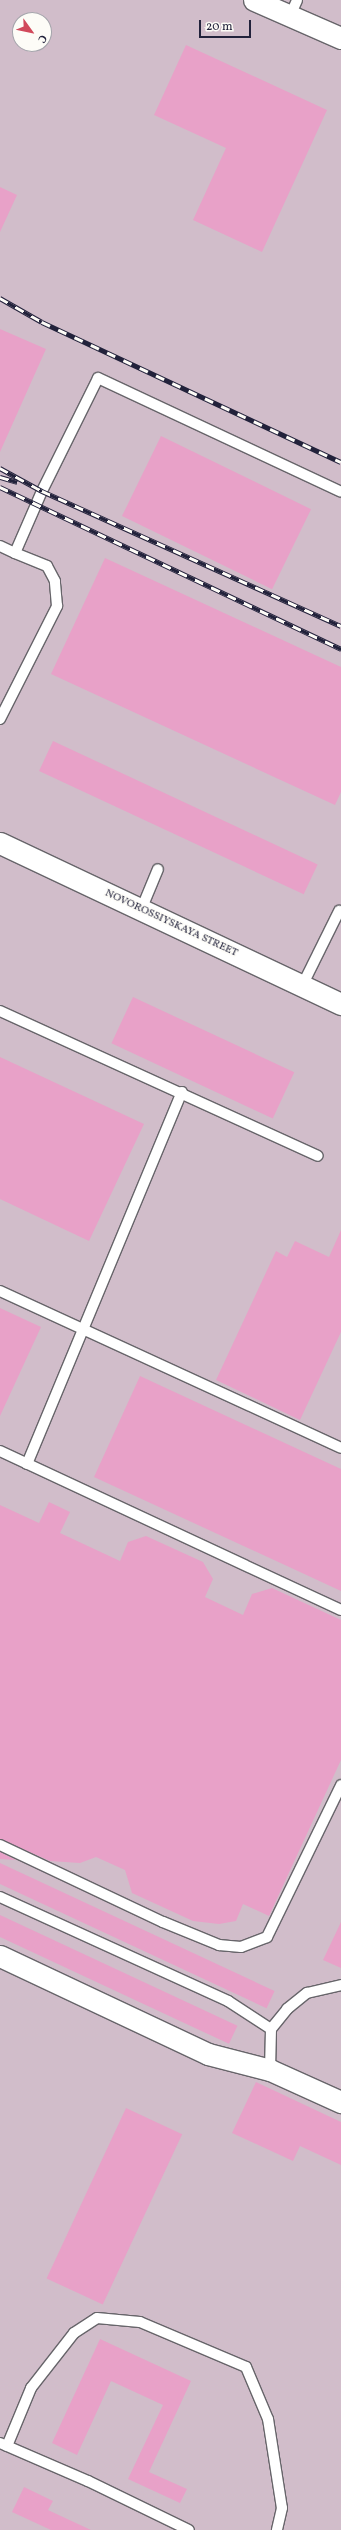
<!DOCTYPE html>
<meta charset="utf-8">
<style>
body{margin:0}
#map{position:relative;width:341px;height:2530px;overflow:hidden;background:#e8e2c0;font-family:Vollkorn,serif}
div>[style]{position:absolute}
.industrial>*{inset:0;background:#d1bdca}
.building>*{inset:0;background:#e8a1c8;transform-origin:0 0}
.roads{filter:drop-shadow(1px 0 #67656a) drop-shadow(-1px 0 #67656a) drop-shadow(0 1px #67656a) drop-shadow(0 -1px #67656a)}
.service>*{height:10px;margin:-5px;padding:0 5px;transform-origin:5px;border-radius:5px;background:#fff}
.minor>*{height:21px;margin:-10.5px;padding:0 10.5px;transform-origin:10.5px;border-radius:10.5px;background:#fff}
.rail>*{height:4.5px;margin-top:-2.25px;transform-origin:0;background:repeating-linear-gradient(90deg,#fdfcf7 0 9px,#22223b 0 18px);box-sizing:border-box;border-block:1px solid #22223b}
span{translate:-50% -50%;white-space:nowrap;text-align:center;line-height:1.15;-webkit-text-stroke:3px #fdfcf7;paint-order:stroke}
.street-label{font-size:11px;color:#22223b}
.north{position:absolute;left:12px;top:12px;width:40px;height:40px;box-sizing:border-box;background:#fdfcf7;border:1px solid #a5a5ac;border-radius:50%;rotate:123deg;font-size:11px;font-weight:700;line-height:16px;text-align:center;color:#22223b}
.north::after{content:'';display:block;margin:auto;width:14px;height:18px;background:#d1495b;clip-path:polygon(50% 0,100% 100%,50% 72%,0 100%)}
.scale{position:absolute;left:199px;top:20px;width:52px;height:18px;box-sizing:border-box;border:2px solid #22223b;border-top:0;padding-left:5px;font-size:12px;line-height:14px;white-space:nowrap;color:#22223b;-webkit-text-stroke:3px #fdfcf7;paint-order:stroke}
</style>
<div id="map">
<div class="industrial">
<div style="clip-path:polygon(evenodd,0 0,341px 0,341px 2530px,0 2530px,0 0,20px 20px,44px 20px,44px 44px,20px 44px,20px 20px)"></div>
</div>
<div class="building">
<div style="clip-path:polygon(186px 45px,327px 110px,262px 252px,193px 220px,226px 148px,154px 115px)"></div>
<div style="clip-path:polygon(0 187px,17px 195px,0 232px)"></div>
<div style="clip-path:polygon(0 329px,46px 349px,0 452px)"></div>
<div style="left:161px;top:436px;width:167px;height:89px;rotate:26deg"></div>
<div style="clip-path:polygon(105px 558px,341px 667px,341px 792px,335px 805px,51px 674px)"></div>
<div style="left:53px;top:741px;width:292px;height:33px;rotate:25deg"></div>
<div style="left:133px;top:997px;width:178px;height:51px;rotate:25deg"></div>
<div style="clip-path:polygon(0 1057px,144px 1124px,89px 1241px,0 1199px)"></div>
<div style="clip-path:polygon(341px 1230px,341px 1332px,300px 1420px,216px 1380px,276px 1251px,287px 1257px,295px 1241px,329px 1257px)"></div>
<div style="clip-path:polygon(0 1308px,41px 1327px,0 1416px)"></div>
<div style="clip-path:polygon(140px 1376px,341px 1469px,341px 1591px,94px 1477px)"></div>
<div style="clip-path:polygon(49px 1502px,70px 1512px,60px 1533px,120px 1561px,128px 1542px,146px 1536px,203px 1562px,213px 1579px,205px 1597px,243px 1615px,252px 1594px,272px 1588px,341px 1620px,341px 1760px,269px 1916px,243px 1904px,236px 1921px,219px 1924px,193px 1921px,132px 1893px,125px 1870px,96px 1857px,80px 1863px,50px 1861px,0 1839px,0 1505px,39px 1523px)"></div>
<div style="clip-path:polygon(0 1852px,16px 1860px,0 1859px)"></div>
<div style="left:0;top:1863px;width:303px;height:19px;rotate:25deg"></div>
<div style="left:0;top:1915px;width:262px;height:20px;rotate:25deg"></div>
<div style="clip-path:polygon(341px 1922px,341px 1968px,323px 1960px)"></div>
<div style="clip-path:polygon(256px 2082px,341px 2122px,341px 2165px,300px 2146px,293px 2161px,232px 2133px)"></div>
<div style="left:126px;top:2108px;width:62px;height:188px;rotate:25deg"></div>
<div style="clip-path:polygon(100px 2339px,191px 2381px,149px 2472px,187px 2489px,180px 2503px,128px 2479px,163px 2405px,111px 2381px,77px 2455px,52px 2443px)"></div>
<div style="clip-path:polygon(24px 2487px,53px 2501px,48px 2510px,91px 2530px,51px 2530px,12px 2512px)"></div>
</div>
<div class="roads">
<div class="service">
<div style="left:290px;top:16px;width:17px;rotate:-66deg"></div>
<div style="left:0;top:546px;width:17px;rotate:25deg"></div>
<div style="left:15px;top:553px;width:68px;rotate:-66.5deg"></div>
<div style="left:42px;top:491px;width:126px;rotate:-63.6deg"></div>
<div style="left:98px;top:378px;width:268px;rotate:25.1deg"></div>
<div style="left:0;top:719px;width:127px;rotate:-63.2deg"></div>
<div style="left:57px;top:606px;width:25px;rotate:-95deg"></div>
<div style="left:55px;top:581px;width:17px;rotate:-118deg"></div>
<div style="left:47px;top:566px;width:35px;rotate:-158deg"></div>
<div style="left:141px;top:910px;width:44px;rotate:-67.5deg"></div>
<div style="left:302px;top:986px;width:84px;rotate:-63.7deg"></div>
<div style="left:0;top:1011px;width:349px;rotate:24.5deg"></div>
<div style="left:0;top:1291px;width:375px;rotate:24.7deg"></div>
<div style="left:0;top:1451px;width:376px;rotate:25deg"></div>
<div style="left:27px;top:1464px;width:403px;rotate:-67.4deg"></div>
<div style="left:0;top:1845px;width:180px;rotate:25.3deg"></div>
<div style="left:163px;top:1922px;width:61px;rotate:22.3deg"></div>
<div style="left:219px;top:1945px;width:22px;rotate:5deg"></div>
<div style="left:241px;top:1947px;width:28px;rotate:-21deg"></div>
<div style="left:267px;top:1937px;width:169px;rotate:-64deg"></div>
<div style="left:0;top:1897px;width:251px;rotate:24.5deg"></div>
<div style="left:228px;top:2001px;width:51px;rotate:33.1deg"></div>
<div style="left:271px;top:2029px;width:41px;rotate:91.4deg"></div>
<div style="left:271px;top:2029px;width:26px;rotate:-51deg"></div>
<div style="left:287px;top:2009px;width:26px;rotate:-39deg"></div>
<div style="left:307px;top:1993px;width:35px;rotate:-13deg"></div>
<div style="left:0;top:2443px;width:96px;rotate:23.4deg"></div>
<div style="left:88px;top:2481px;width:112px;rotate:25.9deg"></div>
<div style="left:7px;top:2446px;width:63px;rotate:-67.5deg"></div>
<div style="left:31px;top:2388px;width:70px;rotate:-52deg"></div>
<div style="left:74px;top:2333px;width:27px;rotate:-33deg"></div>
<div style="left:97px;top:2318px;width:43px;rotate:5.3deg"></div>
<div style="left:140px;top:2322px;width:115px;rotate:23deg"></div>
<div style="left:246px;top:2367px;width:56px;rotate:67.1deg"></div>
<div style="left:268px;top:2419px;width:90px;rotate:81.1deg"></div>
<div style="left:282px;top:2508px;width:23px;rotate:103deg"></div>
</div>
<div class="minor">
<div style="left:254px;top:0;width:95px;rotate:23.6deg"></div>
<div style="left:0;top:843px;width:377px;rotate:25.3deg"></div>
<div style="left:0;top:1956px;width:230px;rotate:25.2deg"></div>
<div style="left:208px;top:2054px;width:64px;rotate:14.5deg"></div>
<div style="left:270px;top:2070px;width:78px;rotate:24.3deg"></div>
</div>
</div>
<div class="rail">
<div style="left:0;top:298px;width:48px;rotate:29.7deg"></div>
<div style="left:42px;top:322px;width:330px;rotate:25.1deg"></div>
<div style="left:0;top:468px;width:48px;rotate:28.7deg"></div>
<div style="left:42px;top:491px;width:328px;rotate:24.3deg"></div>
<div style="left:0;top:477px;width:18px;rotate:16deg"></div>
<div style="left:0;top:487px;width:378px;rotate:25.4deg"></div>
</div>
<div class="street-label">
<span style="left:171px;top:924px;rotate:25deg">NOVOROSSIYSKAYA STREET</span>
</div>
<div class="north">С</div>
<div class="scale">20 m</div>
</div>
